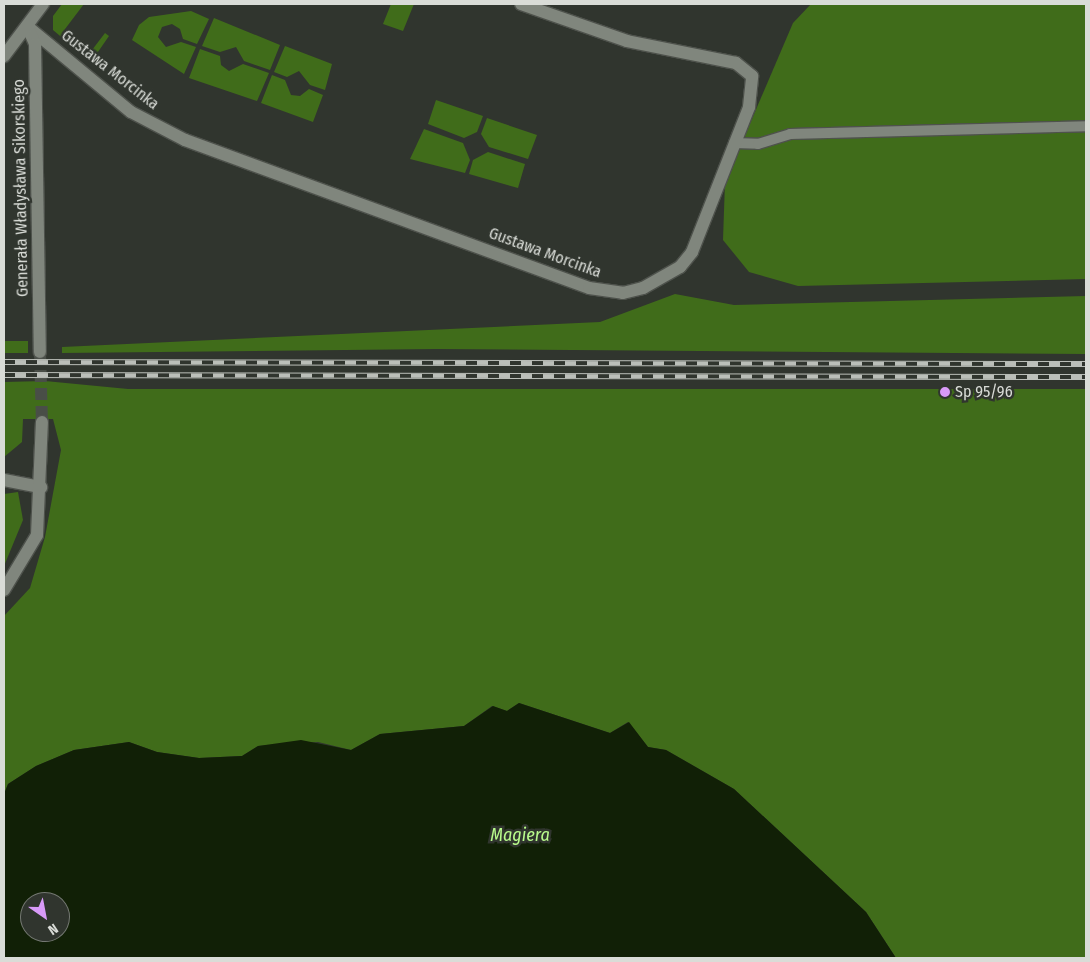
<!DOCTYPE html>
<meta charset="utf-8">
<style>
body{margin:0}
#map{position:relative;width:1090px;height:962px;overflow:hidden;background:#30352e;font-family:"Fira Sans Condensed",sans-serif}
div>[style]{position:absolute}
.green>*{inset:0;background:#406c1a;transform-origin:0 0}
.water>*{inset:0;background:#112006}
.minor-tunnel>*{height:12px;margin-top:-6px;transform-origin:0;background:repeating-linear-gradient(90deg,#494e47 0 12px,transparent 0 18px)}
.roads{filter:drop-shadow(1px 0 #4e524c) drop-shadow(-1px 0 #4e524c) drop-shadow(0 1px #4e524c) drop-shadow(0 -1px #4e524c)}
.service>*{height:10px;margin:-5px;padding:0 5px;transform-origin:5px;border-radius:5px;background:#80867d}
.minor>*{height:12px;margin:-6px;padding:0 6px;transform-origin:6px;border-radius:6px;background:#80867d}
.rail>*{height:5.5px;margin-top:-2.75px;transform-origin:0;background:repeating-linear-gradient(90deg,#30352e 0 11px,#bbbfb9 0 22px);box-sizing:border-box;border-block:1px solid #bbbfb9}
.dots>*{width:14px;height:14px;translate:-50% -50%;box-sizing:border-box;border:2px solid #30352e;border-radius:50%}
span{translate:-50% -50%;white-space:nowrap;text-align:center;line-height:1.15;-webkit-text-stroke:5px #30352e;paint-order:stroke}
.street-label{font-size:16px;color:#d9dcd7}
.poi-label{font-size:16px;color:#d9dcd7}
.left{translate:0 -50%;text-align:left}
.water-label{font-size:18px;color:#b9fb8c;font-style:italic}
.frame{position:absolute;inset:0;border:5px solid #d9dcd7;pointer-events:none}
.north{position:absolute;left:20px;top:892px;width:50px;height:50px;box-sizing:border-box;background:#30352e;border:1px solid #747872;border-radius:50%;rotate:147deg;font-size:14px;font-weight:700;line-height:20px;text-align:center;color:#d9dcd7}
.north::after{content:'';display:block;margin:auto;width:18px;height:22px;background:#d89af8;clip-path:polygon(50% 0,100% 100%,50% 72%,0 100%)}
</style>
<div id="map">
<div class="green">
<div style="clip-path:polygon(62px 4px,84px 4px,62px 33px,89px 54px,105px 33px,109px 36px,91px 62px,53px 30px,53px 16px)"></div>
<div style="clip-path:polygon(391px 4px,414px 4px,403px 31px,383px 24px)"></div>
<div style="clip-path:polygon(811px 4px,1086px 4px,1086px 279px,798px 286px,749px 272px,723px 240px,725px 182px,793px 23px)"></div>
<div style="clip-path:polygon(191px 11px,209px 19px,197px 44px,183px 39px,180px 29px,172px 24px,162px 27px,158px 37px,166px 47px,181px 42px,196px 47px,184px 74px,132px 40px,139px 25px,149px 17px)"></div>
<div style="clip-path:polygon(214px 18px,280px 45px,270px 70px,244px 61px,236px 47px,220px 52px,202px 46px)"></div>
<div style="clip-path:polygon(285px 46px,332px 64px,325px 90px,310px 85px,299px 71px,287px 77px,274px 72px)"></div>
<div style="clip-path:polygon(200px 49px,220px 56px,221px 65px,229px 71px,243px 64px,269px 73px,257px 101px,189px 78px)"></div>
<div style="clip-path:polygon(272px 75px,285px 80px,291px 95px,300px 96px,309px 89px,323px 95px,313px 122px,261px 103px)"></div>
<div style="clip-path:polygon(436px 100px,483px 116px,477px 132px,464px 138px,428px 124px)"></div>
<div style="clip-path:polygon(487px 118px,537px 135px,528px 159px,489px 147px,481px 134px)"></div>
<div style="clip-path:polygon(424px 129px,463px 143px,470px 160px,465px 173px,410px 159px)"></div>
<div style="clip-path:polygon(488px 152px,525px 164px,518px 188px,469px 174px,473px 160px)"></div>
<div style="clip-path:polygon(675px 294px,734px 305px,1086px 296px,1086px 354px,436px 349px,62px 353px,62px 347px,600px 322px)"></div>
<div style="left:4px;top:341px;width:24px;height:12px"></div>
<div style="clip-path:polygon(45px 381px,128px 389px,1086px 389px,1086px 958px,896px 958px,866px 912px,734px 789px,666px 750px,648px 747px,628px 722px,610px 733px,519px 703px,507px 711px,492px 706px,464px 726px,380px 734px,351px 750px,318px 742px,258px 746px,242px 756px,199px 758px,157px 752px,129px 742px,74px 750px,36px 766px,8px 784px,4px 794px,4px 616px,30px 588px,45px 537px,61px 450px,53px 419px,23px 419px,22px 442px,4px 457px,4px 382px)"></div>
<div style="clip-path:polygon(18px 492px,23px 520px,4px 566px,4px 494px)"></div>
</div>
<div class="water">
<div style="clip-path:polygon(evenodd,519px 703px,610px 733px,629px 722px,648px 747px,666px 750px,734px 789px,866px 912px,896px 958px,4px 958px,4px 794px,8px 784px,36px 766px,74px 750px,129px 742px,157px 752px,199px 758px,242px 756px,258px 746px,301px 740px,351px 750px,380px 734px,464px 726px,493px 706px,507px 711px,519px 703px,30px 902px,60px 902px,60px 932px,30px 932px,30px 902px)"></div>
</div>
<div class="minor-tunnel">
<div style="left:40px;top:352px;width:70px;rotate:88.4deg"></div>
</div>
<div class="roads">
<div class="service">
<div style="left:734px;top:143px;width:24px;rotate:2deg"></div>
<div style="left:758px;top:144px;width:34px;rotate:-17deg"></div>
<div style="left:790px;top:134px;width:296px;rotate:-1.5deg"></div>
</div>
<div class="minor">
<div style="left:27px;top:26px;width:135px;rotate:39.6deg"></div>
<div style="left:131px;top:112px;width:61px;rotate:27.4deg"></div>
<div style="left:185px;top:140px;width:430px;rotate:20.1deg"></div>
<div style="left:589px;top:288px;width:34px;rotate:8deg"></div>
<div style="left:623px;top:293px;width:21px;rotate:-14deg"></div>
<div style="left:643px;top:288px;width:43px;rotate:-29.6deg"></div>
<div style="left:680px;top:267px;width:19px;rotate:-51deg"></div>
<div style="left:692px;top:252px;width:156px;rotate:-68.5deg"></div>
<div style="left:749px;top:107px;width:31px;rotate:-84deg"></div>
<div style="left:752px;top:76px;width:21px;rotate:-141deg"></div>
<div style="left:736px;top:63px;width:111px;rotate:-168.6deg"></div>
<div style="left:627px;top:41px;width:112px;rotate:-160.8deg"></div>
<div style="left:28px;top:28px;width:17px;rotate:66deg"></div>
<div style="left:35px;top:44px;width:308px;rotate:89.1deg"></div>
<div style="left:4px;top:56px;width:65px;rotate:-53.1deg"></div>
<div style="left:4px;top:480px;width:38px;rotate:11deg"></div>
<div style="left:4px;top:590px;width:64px;rotate:-59deg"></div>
<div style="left:37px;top:535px;width:113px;rotate:-87.5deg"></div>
</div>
</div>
<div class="rail">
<div style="left:4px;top:362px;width:1082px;rotate:0.11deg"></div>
<div style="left:4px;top:375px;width:1082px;rotate:0.11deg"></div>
</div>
<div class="dots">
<div style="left:945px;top:392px;background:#d89af8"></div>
</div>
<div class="street-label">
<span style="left:110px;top:70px;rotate:38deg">Gustawa Morcinka</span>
<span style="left:21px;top:188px;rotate:-91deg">Generała Władysława Sikorskiego</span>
<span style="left:545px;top:253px;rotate:20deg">Gustawa Morcinka</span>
</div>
<div class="poi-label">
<span class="left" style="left:955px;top:392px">Sp 95/96</span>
</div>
<div class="water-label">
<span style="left:520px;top:835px">Magiera</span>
</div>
<div class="frame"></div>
<div class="north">N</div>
</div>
